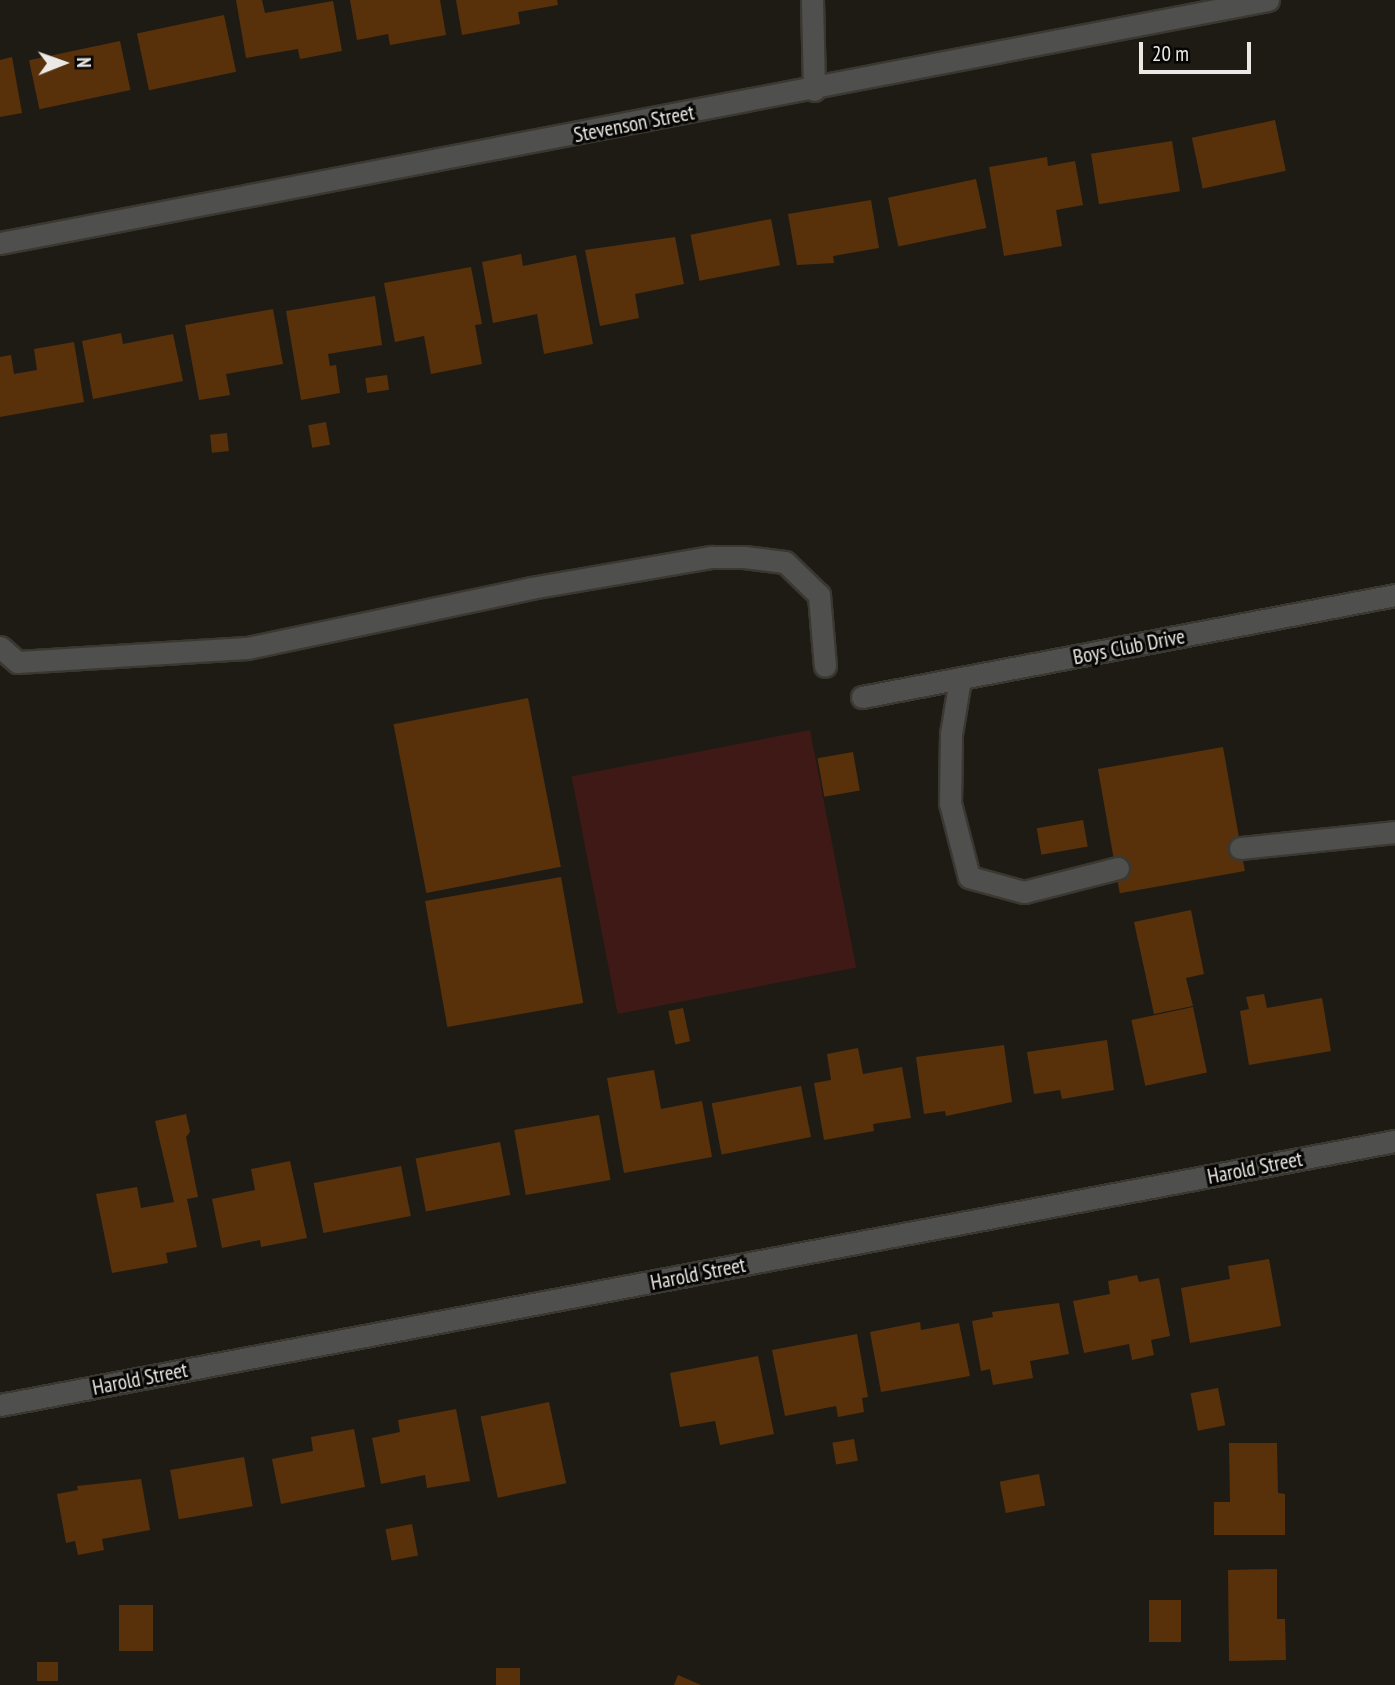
<!DOCTYPE html>
<style>
body{margin:0}
#map{position:relative;width:1395px;height:1685px;overflow:hidden;background:#1e1b15;font-family:"PT Sans Narrow",sans-serif}
div>[style]{position:absolute}
.green>*{inset:0;background:#3e1915;transform-origin:0 0}
.building>*{inset:0;background:#58310b;transform-origin:0 0}
.roads{filter:drop-shadow(2px 0 #3b3832) drop-shadow(-2px 0 #3b3832) drop-shadow(0 2px #3b3832) drop-shadow(0 -2px #3b3832)}
.lane>*{height:21px;margin:-10.5px;padding:0 10.5px;transform-origin:10.5px;border-radius:10.5px;background:#4f504d}
.street>*{height:21px;margin:-10.5px;padding:0 10.5px;transform-origin:10.5px;border-radius:10.5px;background:#4f504d}
span{translate:-50% -50%;white-space:nowrap;text-align:center;line-height:1.15;-webkit-text-stroke:6px #070604;paint-order:stroke}
.street-label{font-size:21px;color:#ebe9e5}
.north{position:absolute;left:28px;top:28px;width:70px;height:70px;-webkit-text-stroke:5px #070604;paint-order:stroke;rotate:89deg;font-size:19px;font-weight:700;line-height:28px;text-align:center;color:#ebe9e5}
.north::after{content:'';display:block;margin:auto;width:24px;height:32px;background:#ebe9e5;clip-path:polygon(50% 0,100% 100%,50% 72%,0 100%)}
.scale{position:absolute;left:1139px;top:42px;width:112px;height:32px;box-sizing:border-box;border:4px solid #ebe9e5;border-top:0;padding-left:9px;font-size:21px;line-height:24px;white-space:nowrap;color:#ebe9e5;-webkit-text-stroke:5px #070604;paint-order:stroke}
</style>
<div id="map">
<div class="green">
<div style="left:810px;top:730px;width:242px;height:243px;rotate:79deg"></div>
</div>
<div class="building">
<div style="clip-path:polygon(236px 0,262px 0,265px 13px,333px 1px,342px 51px,300px 59px,298px 49px,246px 58px)"></div>
<div style="clip-path:polygon(350px 0,440px 0,446px 35px,390px 45px,388px 34px,357px 40px)"></div>
<div style="clip-path:polygon(456px 0,557px 0,558px 5px,518px 12px,520px 24px,462px 35px)"></div>
<div style="left:224px;top:15px;width:58px;height:89px;rotate:78deg"></div>
<div style="left:120px;top:41px;width:50px;height:93px;rotate:78deg"></div>
<div style="clip-path:polygon(12px 57px,22px 113px,0 117px,0 60px)"></div>
<div style="left:1275px;top:120px;width:52px;height:85px;rotate:78deg"></div>
<div style="left:1172px;top:141px;width:51px;height:82px;rotate:81deg"></div>
<div style="clip-path:polygon(1047px 157px,1048px 166px,1075px 161px,1083px 205px,1056px 210px,1062px 246px,1004px 256px,989px 167px)"></div>
<div style="left:976px;top:179px;width:50px;height:90px;rotate:78deg"></div>
<div style="clip-path:polygon(871px 200px,879px 248px,833px 256px,834px 263px,797px 265px,788px 214px)"></div>
<div style="left:771px;top:219px;width:47px;height:82px;rotate:79deg"></div>
<div style="clip-path:polygon(675px 237px,684px 284px,635px 294px,639px 318px,600px 326px,585px 250px)"></div>
<div style="clip-path:polygon(521px 254px,523px 266px,576px 255px,593px 344px,544px 354px,537px 314px,493px 323px,482px 262px)"></div>
<div style="clip-path:polygon(471px 267px,482px 324px,475px 325px,482px 364px,431px 374px,424px 336px,395px 342px,384px 283px)"></div>
<div style="clip-path:polygon(375px 296px,382px 345px,328px 354px,330px 366px,336px 365px,340px 393px,301px 400px,286px 311px)"></div>
<div style="clip-path:polygon(273px 309px,283px 364px,226px 374px,230px 395px,199px 400px,185px 325px)"></div>
<div style="clip-path:polygon(121px 333px,123px 344px,173px 334px,183px 381px,93px 399px,82px 341px)"></div>
<div style="clip-path:polygon(74px 342px,84px 402px,0 417px,0 357px,11px 355px,14px 374px,37px 370px,34px 349px)"></div>
<div style="left:387px;top:375px;width:15px;height:22px;rotate:82deg"></div>
<div style="left:326px;top:422px;width:23px;height:18px;rotate:80deg"></div>
<div style="left:227px;top:433px;width:18px;height:17px;rotate:84deg"></div>
<div style="left:528px;top:698px;width:172px;height:137px;rotate:79deg"></div>
<div style="left:1223px;top:747px;width:126px;height:127px;rotate:80deg"></div>
<div style="left:853px;top:752px;width:39px;height:36px;rotate:80deg"></div>
<div style="left:1083px;top:820px;width:27px;height:47px;rotate:80deg"></div>
<div style="left:561px;top:877px;width:128px;height:138px;rotate:80deg"></div>
<div style="clip-path:polygon(1191px 910px,1204px 974px,1186px 978px,1193px 1006px,1154px 1014px,1134px 922px)"></div>
<div style="clip-path:polygon(1264px 994px,1267px 1008px,1322px 998px,1331px 1051px,1249px 1065px,1240px 1011px,1249px 1009px,1246px 997px)"></div>
<div style="left:1193px;top:1007px;width:67px;height:63px;rotate:78deg"></div>
<div style="left:683px;top:1008px;width:34px;height:15px;rotate:78deg"></div>
<div style="clip-path:polygon(1107px 1040px,1114px 1090px,1062px 1099px,1060px 1090px,1034px 1094px,1027px 1052px)"></div>
<div style="clip-path:polygon(1004px 1045px,1012px 1102px,946px 1116px,945px 1111px,924px 1114px,916px 1057px)"></div>
<div style="clip-path:polygon(858px 1048px,863px 1074px,902px 1067px,911px 1118px,873px 1124px,874px 1131px,824px 1140px,814px 1083px,831px 1080px,827px 1054px)"></div>
<div style="clip-path:polygon(654px 1070px,661px 1109px,702px 1101px,712px 1157px,624px 1173px,607px 1078px)"></div>
<div style="left:801px;top:1086px;width:52px;height:91px;rotate:79deg"></div>
<div style="clip-path:polygon(186px 1114px,190px 1132px,186px 1137px,198px 1197px,187px 1199px,197px 1247px,166px 1253px,168px 1263px,112px 1273px,96px 1194px,137px 1187px,141px 1208px,174px 1202px,155px 1121px)"></div>
<div style="left:599px;top:1115px;width:66px;height:86px;rotate:80deg"></div>
<div style="left:500px;top:1142px;width:54px;height:86px;rotate:79deg"></div>
<div style="clip-path:polygon(290px 1161px,307px 1238px,261px 1247px,260px 1240px,222px 1248px,212px 1199px,255px 1190px,251px 1169px)"></div>
<div style="left:401px;top:1166px;width:51px;height:89px;rotate:79deg"></div>
<div style="clip-path:polygon(1269px 1259px,1281px 1326px,1190px 1343px,1181px 1288px,1230px 1279px,1228px 1266px)"></div>
<div style="clip-path:polygon(1137px 1275px,1139px 1282px,1159px 1278px,1170px 1336px,1151px 1340px,1154px 1355px,1132px 1360px,1129px 1344px,1084px 1353px,1073px 1301px,1110px 1294px,1108px 1281px)"></div>
<div style="clip-path:polygon(1059px 1303px,1069px 1354px,1030px 1361px,1033px 1378px,993px 1385px,990px 1369px,981px 1371px,972px 1321px,993px 1317px,992px 1312px)"></div>
<div style="clip-path:polygon(920px 1322px,921px 1330px,959px 1323px,970px 1376px,881px 1392px,870px 1332px)"></div>
<div style="clip-path:polygon(857px 1334px,868px 1397px,862px 1398px,864px 1412px,838px 1417px,836px 1406px,785px 1416px,772px 1350px)"></div>
<div style="clip-path:polygon(758px 1356px,774px 1434px,720px 1445px,715px 1421px,680px 1427px,670px 1373px)"></div>
<div style="left:1218px;top:1388px;width:38px;height:28px;rotate:79deg"></div>
<div style="left:549px;top:1402px;width:83px;height:70px;rotate:78deg"></div>
<div style="clip-path:polygon(456px 1409px,470px 1481px,427px 1488px,425px 1475px,381px 1484px,372px 1438px,400px 1432px,398px 1420px)"></div>
<div style="clip-path:polygon(354px 1429px,365px 1487px,281px 1504px,272px 1459px,313px 1451px,311px 1437px)"></div>
<div style="left:854px;top:1439px;width:22px;height:22px;rotate:80deg"></div>
<div style="clip-path:polygon(1229px 1443px,1277px 1443px,1278px 1493px,1285px 1494px,1285px 1535px,1214px 1535px,1214px 1502px,1230px 1502px)"></div>
<div style="left:244px;top:1457px;width:50px;height:75px;rotate:80deg"></div>
<div style="left:1039px;top:1474px;width:32px;height:40px;rotate:79deg"></div>
<div style="clip-path:polygon(141px 1479px,150px 1530px,102px 1539px,104px 1550px,78px 1555px,75px 1541px,66px 1543px,57px 1494px,78px 1490px,77px 1486px)"></div>
<div style="left:412px;top:1524px;width:32px;height:27px;rotate:79deg"></div>
<div style="clip-path:polygon(1277px 1569px,1277px 1619px,1285px 1619px,1286px 1660px,1229px 1661px,1228px 1570px)"></div>
<div style="left:1149px;top:1600px;width:32px;height:42px"></div>
<div style="left:119px;top:1605px;width:34px;height:46px"></div>
<div style="left:37px;top:1662px;width:21px;height:19px"></div>
<div style="left:496px;top:1668px;width:24px;height:17px"></div>
<div style="clip-path:polygon(678px 1675px,701px 1685px,674px 1685px)"></div>
</div>
<div class="roads">
<div class="lane">
<div style="left:0;top:647px;width:23px;rotate:41deg"></div>
<div style="left:17px;top:662px;width:230px;rotate:-3.5deg"></div>
<div style="left:247px;top:648px;width:290px;rotate:-11.9deg"></div>
<div style="left:531px;top:588px;width:183px;rotate:-9.8deg"></div>
<div style="left:711px;top:557px;width:33px"></div>
<div style="left:744px;top:557px;width:41px;rotate:7deg"></div>
<div style="left:785px;top:562px;width:47px;rotate:44.1deg"></div>
<div style="left:819px;top:595px;width:71px;rotate:85.2deg"></div>
<div style="left:960px;top:679px;width:56px;rotate:99.3deg"></div>
<div style="left:951px;top:734px;width:69px;rotate:90.8deg"></div>
<div style="left:950px;top:803px;width:76px;rotate:75.6deg"></div>
<div style="left:969px;top:877px;width:57px;rotate:15.3deg"></div>
<div style="left:1024px;top:892px;width:97px;rotate:-14.3deg"></div>
<div style="left:1240px;top:848px;width:156px;rotate:-5.9deg"></div>
</div>
<div class="street">
<div style="left:812px;top:0;width:90px;rotate:88.7deg"></div>
<div style="left:0;top:243px;width:1291px;rotate:-10.85deg"></div>
<div style="left:862px;top:697px;width:543px;rotate:-10.83deg"></div>
<div style="left:0;top:1405px;width:1420px;rotate:-10.72deg"></div>
</div>
</div>
<div class="street-label">
<span style="left:634px;top:124px;rotate:-11deg">Stevenson Street</span>
<span style="left:1129px;top:647px;rotate:-11deg">Boys Club Drive</span>
<span style="left:1255px;top:1168px;rotate:-11deg">Harold Street</span>
<span style="left:698px;top:1274px;rotate:-11deg">Harold Street</span>
<span style="left:140px;top:1379px;rotate:-11deg">Harold Street</span>
</div>
<div class="north">N</div>
<div class="scale">20 m</div>
</div>
